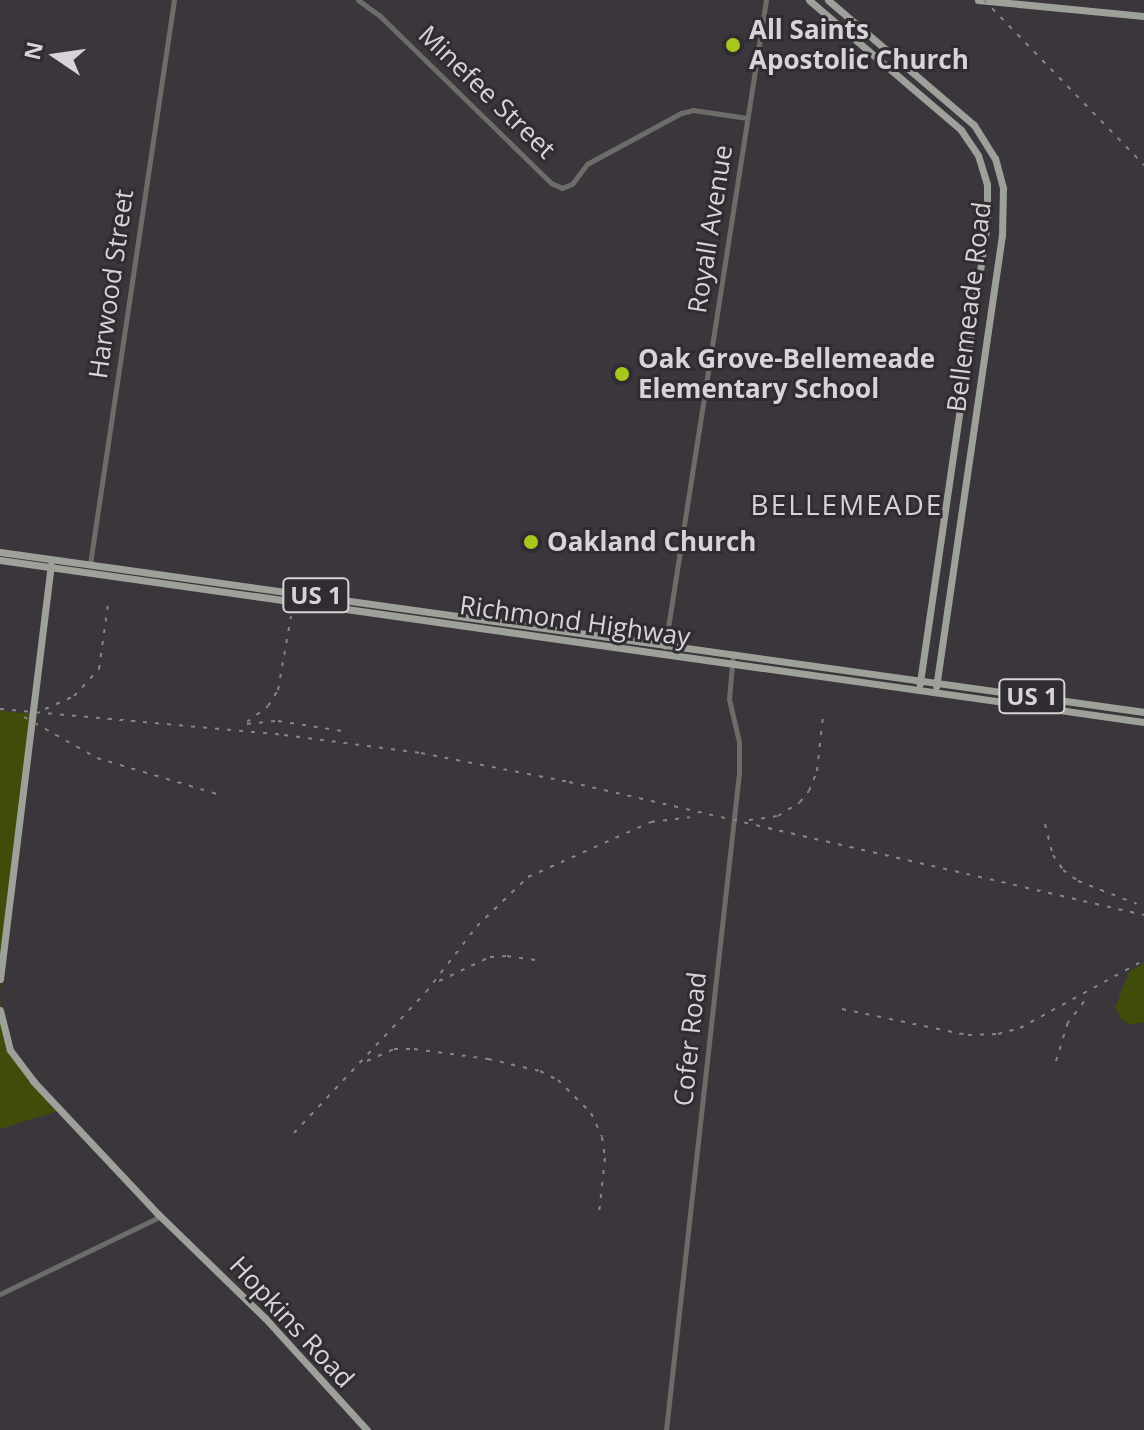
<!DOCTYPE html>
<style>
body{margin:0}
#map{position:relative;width:1144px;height:1430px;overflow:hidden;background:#3b363c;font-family:"Open Sans",sans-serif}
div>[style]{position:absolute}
.green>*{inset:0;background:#404c0a}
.minor>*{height:5px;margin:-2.5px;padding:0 2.5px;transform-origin:2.5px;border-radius:2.5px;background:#6c6d69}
.major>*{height:7px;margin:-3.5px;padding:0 3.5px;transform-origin:3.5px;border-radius:3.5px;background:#9ea199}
.rail>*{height:2px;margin-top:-1px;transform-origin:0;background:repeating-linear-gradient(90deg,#888489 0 4px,transparent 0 12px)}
.dots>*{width:22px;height:22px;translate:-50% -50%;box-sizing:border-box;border:4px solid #312c32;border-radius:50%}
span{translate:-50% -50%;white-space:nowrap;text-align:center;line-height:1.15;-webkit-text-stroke:6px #312c32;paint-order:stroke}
.shield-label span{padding:2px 6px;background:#312c32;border:2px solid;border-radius:6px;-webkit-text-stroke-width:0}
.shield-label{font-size:24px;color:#d7d4d8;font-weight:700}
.poi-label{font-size:26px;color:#d7d4d8;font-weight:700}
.left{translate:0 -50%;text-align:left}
.street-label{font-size:26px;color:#d7d4d8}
.neighbourhood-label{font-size:28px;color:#d8d1d9;letter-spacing:2px}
.north{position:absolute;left:16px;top:16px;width:80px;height:80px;-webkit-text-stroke:6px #312c32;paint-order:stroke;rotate:283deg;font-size:22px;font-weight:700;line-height:32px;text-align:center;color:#d7d4d8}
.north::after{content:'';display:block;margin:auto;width:28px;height:36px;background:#d7d4d8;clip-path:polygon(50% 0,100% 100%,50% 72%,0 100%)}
</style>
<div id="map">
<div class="green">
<div style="clip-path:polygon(0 711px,35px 714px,0 991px)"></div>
<div style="clip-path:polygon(1144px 963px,1144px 1022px,1131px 1025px,1122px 1020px,1115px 1008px,1129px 972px)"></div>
<div style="clip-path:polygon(0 992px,1px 1012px,12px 1051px,61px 1110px,0 1129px)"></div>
</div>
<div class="minor">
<div style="left:358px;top:0;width:27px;rotate:36deg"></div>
<div style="left:380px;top:16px;width:239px;rotate:44.3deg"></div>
<div style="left:551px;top:183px;width:12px;rotate:24deg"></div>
<div style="left:562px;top:188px;width:11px;rotate:-22deg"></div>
<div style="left:572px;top:184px;width:25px;rotate:-53deg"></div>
<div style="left:587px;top:164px;width:107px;rotate:-28.5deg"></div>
<div style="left:681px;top:113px;width:12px;rotate:-14deg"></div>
<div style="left:693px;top:110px;width:55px;rotate:8.4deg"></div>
<div style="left:90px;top:564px;width:570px;rotate:-81.53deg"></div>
<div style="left:665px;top:647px;width:655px;rotate:-81.13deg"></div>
<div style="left:0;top:1294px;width:179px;rotate:-25.8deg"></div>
<div style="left:666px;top:1430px;width:661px;rotate:-83.66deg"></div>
<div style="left:739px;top:773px;width:31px;rotate:-90deg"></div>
<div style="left:739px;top:742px;width:44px;rotate:-103.1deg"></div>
<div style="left:729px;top:699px;width:46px;rotate:-85deg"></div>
</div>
<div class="major">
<div style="left:809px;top:0;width:200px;rotate:40.5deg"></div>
<div style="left:961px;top:130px;width:30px;rotate:56deg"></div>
<div style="left:978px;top:155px;width:31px;rotate:73deg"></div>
<div style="left:987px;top:185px;width:38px;rotate:90deg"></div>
<div style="left:987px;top:223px;width:466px;rotate:98.3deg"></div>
<div style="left:828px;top:0;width:192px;rotate:40.6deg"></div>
<div style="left:974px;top:125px;width:39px;rotate:58deg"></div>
<div style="left:995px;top:158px;width:31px;rotate:75deg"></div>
<div style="left:1003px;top:188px;width:47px;rotate:91.2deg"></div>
<div style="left:1002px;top:235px;width:456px;rotate:98.3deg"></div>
<div style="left:978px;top:0;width:167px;rotate:5.5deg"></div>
<div style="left:0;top:552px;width:1155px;rotate:7.96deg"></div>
<div style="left:0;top:560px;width:1155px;rotate:8.06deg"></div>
<div style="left:0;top:979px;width:417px;rotate:-83deg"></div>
<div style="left:0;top:1010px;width:41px;rotate:76deg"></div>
<div style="left:10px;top:1050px;width:39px;rotate:53deg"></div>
<div style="left:33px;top:1081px;width:183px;rotate:46.8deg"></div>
<div style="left:158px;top:1214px;width:149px;rotate:44.2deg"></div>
<div style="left:265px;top:1318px;width:151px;rotate:47.7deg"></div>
</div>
<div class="rail">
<div style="left:984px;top:0;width:230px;rotate:45.9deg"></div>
<div style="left:0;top:709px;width:285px;rotate:5.2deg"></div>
<div style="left:284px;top:735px;width:138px;rotate:7.5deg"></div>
<div style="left:421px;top:753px;width:151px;rotate:11.1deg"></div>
<div style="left:569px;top:782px;width:590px;rotate:13.02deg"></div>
<div style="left:45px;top:709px;width:32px;rotate:-24deg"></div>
<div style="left:74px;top:696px;width:37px;rotate:-47deg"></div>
<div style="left:99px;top:669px;width:66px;rotate:-82.1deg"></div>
<div style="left:24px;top:717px;width:84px;rotate:29.3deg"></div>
<div style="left:97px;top:758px;width:128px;rotate:16.7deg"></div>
<div style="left:247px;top:722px;width:26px;rotate:-37deg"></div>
<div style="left:268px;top:706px;width:19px;rotate:-58deg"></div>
<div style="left:278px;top:690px;width:75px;rotate:-80deg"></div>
<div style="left:247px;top:724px;width:31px;rotate:-6deg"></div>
<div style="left:278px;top:721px;width:65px;rotate:8.9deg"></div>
<div style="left:749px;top:820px;width:29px;rotate:-8deg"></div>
<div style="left:778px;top:816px;width:26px;rotate:-32deg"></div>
<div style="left:800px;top:802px;width:14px;rotate:-51deg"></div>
<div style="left:809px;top:791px;width:22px;rotate:-68deg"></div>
<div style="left:817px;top:771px;width:55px;rotate:-83.8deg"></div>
<div style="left:1045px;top:824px;width:32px;rotate:76deg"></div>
<div style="left:1053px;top:855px;width:18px;rotate:56deg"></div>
<div style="left:1063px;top:870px;width:19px;rotate:36deg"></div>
<div style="left:1078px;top:881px;width:63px;rotate:21.3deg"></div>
<div style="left:439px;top:981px;width:56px;rotate:-25.2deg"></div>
<div style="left:490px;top:957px;width:17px;rotate:-3deg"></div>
<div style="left:507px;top:956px;width:34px;rotate:8deg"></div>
<div style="left:842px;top:1009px;width:129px;rotate:11.7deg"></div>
<div style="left:968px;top:1035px;width:30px;rotate:-2deg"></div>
<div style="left:998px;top:1034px;width:23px;rotate:-15deg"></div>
<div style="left:1020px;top:1028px;width:141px;rotate:-28.7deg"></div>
<div style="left:367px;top:1061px;width:30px;rotate:-24deg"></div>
<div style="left:394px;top:1049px;width:20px"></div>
<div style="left:414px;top:1049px;width:75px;rotate:7.7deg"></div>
<div style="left:488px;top:1059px;width:53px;rotate:13deg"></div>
<div style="left:540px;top:1071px;width:20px;rotate:27deg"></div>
<div style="left:558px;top:1080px;width:47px;rotate:45deg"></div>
<div style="left:591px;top:1113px;width:26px;rotate:65deg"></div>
<div style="left:602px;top:1137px;width:21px;rotate:82deg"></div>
<div style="left:605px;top:1158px;width:55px;rotate:96.2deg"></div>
<div style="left:1056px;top:1061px;width:39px;rotate:-73deg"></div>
<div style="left:1067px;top:1024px;width:35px;rotate:-53deg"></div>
<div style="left:294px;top:1133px;width:193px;rotate:-46.9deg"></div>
<div style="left:426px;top:992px;width:83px;rotate:-52.3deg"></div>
<div style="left:477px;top:926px;width:71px;rotate:-43.9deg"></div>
<div style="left:528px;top:877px;width:135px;rotate:-24.1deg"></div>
<div style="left:651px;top:822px;width:39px;rotate:-7deg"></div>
</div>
<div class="dots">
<div style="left:733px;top:45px;background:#a8c71c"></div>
<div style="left:622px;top:374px;background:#a8c71c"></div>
<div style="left:531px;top:542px;background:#a8c71c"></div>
</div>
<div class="shield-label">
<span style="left:316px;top:595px">US 1</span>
<span style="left:1032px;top:696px">US 1</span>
</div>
<div class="poi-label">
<span class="left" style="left:749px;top:45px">All Saints<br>Apostolic Church</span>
<span class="left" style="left:638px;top:374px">Oak Grove-Bellemeade<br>Elementary School</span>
<span class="left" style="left:547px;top:542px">Oakland Church</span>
</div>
<div class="street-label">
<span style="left:487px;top:92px;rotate:44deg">Minefee Street</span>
<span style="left:710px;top:229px;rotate:-81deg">Royall Avenue</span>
<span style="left:111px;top:284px;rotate:-82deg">Harwood Street</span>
<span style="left:969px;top:307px;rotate:-83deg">Bellemeade Road</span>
<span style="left:575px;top:621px;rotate:8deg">Richmond Highway</span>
<span style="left:690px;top:1039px;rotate:-84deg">Cofer Road</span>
<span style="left:292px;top:1322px;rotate:47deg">Hopkins Road</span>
</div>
<div class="neighbourhood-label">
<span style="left:847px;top:504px">BELLEMEADE</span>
</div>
<div class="north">N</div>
</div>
